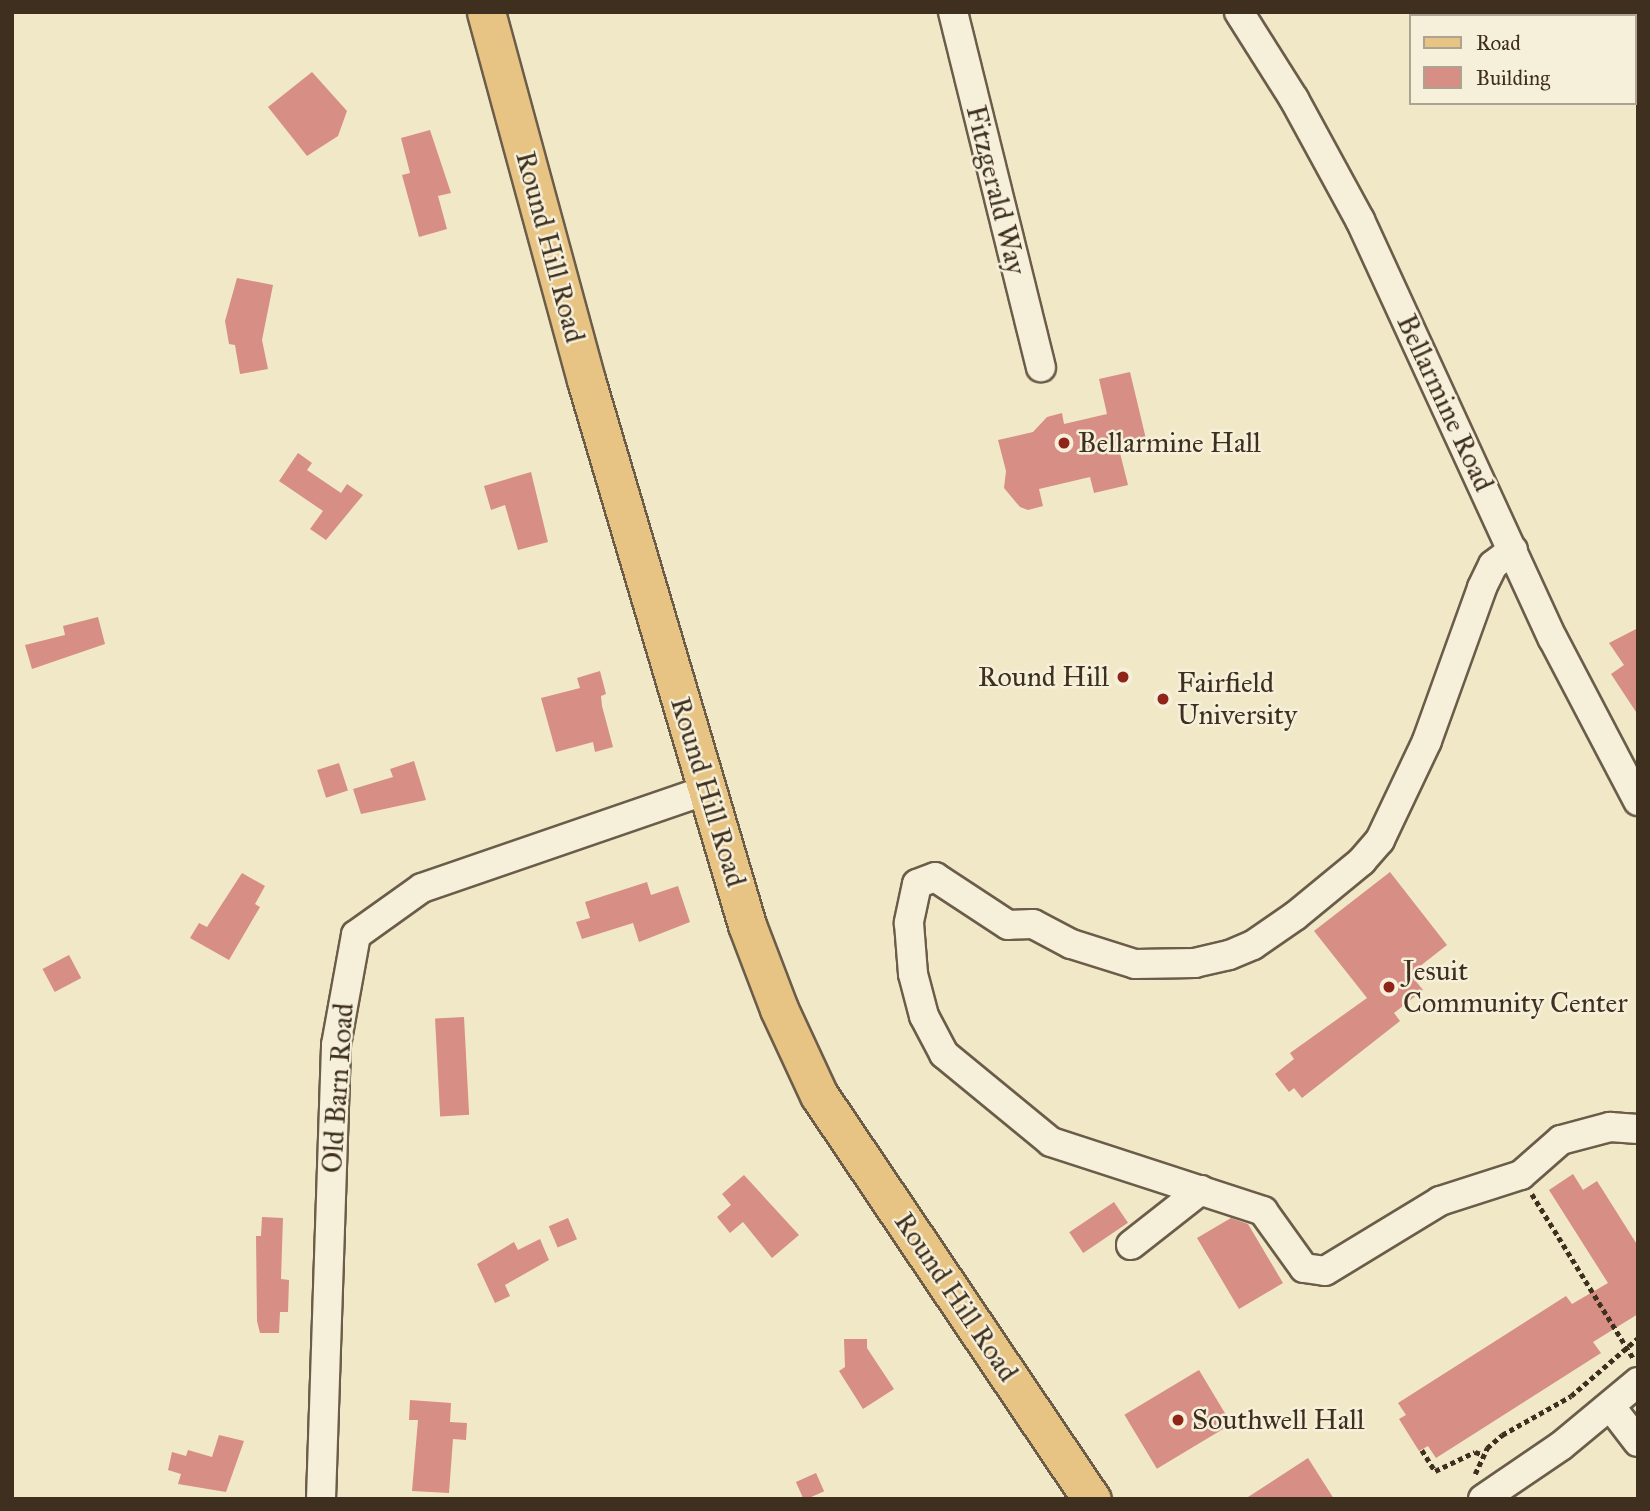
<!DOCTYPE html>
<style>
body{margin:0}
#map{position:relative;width:1650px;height:1511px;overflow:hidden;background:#f1e8c8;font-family:"IM FELL Great Primer",serif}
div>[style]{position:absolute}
.building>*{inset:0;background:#d68e85;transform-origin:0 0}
.path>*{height:4.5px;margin-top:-2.25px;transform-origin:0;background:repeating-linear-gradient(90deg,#3e2f1f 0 5px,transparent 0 8.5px)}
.roads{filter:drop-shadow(2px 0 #6b5d49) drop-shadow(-2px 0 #6b5d49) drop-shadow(0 2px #6b5d49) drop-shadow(0 -2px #6b5d49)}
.minor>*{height:28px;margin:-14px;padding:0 14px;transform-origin:14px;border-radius:14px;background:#f6f0db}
.major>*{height:37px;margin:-18.5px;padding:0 18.5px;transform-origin:18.5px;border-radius:18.5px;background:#e8c484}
.dots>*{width:19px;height:19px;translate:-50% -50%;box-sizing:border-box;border:4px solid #f6f0db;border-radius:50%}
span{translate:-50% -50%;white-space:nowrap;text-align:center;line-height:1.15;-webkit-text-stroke:5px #f6f0db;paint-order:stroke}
.street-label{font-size:28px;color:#3e2f1f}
.poi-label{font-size:28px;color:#3e2f1f}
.left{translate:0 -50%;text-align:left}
.right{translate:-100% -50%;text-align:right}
.frame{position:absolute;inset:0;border:14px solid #3e2f1f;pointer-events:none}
.legend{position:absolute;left:1409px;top:14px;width:228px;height:91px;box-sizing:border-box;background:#f6f0db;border:2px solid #aca390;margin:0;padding:9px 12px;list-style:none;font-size:21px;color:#3e2f1f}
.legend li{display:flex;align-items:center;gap:14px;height:35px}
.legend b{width:35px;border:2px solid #aca390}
</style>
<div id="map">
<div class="building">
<div style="clip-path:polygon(312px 72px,347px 111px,338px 136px,307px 156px,268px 107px)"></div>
<div style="clip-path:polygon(430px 130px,451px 193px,438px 196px,447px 229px,419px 237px,402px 175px,410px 173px,401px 138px)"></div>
<div style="clip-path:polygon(237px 278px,273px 285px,262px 340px,268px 369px,240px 374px,235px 345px,229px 344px,225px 321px)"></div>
<div style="clip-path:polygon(1130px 372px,1146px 439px,1118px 445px,1128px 485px,1094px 493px,1090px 477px,1039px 489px,1043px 506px,1028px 510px,1020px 507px,1004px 488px,1006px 471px,998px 440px,1033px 432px,1047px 417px,1062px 413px,1064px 424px,1107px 414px,1099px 379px)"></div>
<div style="clip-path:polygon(298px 453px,312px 463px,307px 470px,341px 493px,347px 484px,363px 495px,326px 540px,310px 529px,323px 511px,279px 481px)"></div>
<div style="clip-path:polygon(531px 472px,548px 542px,518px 550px,505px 505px,491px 510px,484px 486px)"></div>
<div style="clip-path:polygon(98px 617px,105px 644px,32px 669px,25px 645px,65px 635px,63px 626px)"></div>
<div style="clip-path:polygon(1638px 628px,1638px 715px,1611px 674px,1624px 665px,1609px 643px)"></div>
<div style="clip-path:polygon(600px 671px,606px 694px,601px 696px,602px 706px,613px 747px,595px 752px,593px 742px,556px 752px,541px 698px,580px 688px,577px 678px)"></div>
<div style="clip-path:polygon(414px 761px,426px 800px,361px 814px,353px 789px,393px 777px,390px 769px)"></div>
<div style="left:339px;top:763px;width:29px;height:23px;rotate:72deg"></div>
<div style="clip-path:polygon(1390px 872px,1447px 945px,1410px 974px,1423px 990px,1394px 1013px,1400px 1021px,1302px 1098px,1294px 1088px,1289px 1092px,1275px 1074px,1294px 1059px,1290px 1053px,1367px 998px,1314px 931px)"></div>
<div style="clip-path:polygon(242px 873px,265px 886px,255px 904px,260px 907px,229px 960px,190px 938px,199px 923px,207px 927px)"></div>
<div style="clip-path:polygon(647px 882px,651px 895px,678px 886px,690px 922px,639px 942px,633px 923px,582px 939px,576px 922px,590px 918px,585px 902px)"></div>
<div style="left:69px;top:955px;width:26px;height:30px;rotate:62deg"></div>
<div style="left:464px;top:1017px;width:98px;height:29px;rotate:87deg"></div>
<div style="clip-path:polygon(1573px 1174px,1583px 1190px,1597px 1181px,1638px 1246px,1638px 1314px,1593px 1342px,1601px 1353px,1436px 1458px,1428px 1446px,1419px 1451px,1399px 1419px,1406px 1415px,1398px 1403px,1566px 1296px,1572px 1304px,1608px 1283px,1549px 1190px)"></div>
<div style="clip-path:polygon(744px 1175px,799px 1235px,772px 1258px,743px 1222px,730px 1233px,717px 1217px,731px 1205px,722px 1194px)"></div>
<div style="left:1114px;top:1202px;width:25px;height:54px;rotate:56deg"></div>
<div style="clip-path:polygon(262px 1217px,283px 1218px,281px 1279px,289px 1280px,288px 1312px,280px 1312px,279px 1333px,260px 1333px,257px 1321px,256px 1236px,261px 1236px)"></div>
<div style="left:568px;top:1218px;width:23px;height:21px;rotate:67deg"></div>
<div style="clip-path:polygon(1231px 1218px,1248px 1224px,1283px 1283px,1239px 1309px,1197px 1238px)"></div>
<div style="clip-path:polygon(540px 1239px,549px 1260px,505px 1285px,510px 1296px,495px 1303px,477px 1264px,514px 1242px,518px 1250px)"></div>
<div style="clip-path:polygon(844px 1339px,867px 1339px,867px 1348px,894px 1389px,863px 1409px,839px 1371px,845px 1367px)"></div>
<div style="left:1199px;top:1370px;width:63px;height:87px;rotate:59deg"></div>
<div style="clip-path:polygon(410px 1400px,451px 1403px,450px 1422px,467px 1423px,466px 1440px,453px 1439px,449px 1493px,412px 1491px,418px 1420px,409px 1420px)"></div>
<div style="clip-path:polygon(219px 1435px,244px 1441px,226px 1492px,178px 1484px,181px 1474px,168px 1470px,172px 1452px,186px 1456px,188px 1450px,212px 1457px)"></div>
<div style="clip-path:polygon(1308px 1458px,1334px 1499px,1245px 1499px)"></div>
<div style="left:816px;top:1473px;width:20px;height:22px;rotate:66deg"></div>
</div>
<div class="path">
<div style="left:1532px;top:1194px;width:194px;rotate:58.3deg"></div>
<div style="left:1422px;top:1450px;width:25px;rotate:58deg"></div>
<div style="left:1435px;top:1471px;width:44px;rotate:-25.4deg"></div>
<div style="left:1475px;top:1452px;width:9px;rotate:18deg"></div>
<div style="left:1475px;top:1474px;width:29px;rotate:-65deg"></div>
<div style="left:1487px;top:1448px;width:20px;rotate:-41deg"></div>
<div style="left:1502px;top:1435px;width:79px;rotate:-29.5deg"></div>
<div style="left:1571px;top:1396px;width:89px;rotate:-40.9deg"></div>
</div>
<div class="roads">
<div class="minor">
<div style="left:953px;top:12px;width:366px;rotate:76.1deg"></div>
<div style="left:1239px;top:12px;width:103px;rotate:57.7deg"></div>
<div style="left:1294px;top:99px;width:138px;rotate:61.4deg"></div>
<div style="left:1360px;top:220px;width:461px;rotate:65.3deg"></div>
<div style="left:1553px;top:639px;width:183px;rotate:62.3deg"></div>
<div style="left:1513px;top:550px;width:25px;rotate:143deg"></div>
<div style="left:1493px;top:565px;width:25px;rotate:116deg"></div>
<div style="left:1482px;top:588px;width:163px;rotate:109.8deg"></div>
<div style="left:1427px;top:741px;width:110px;rotate:115.4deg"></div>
<div style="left:1380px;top:840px;width:28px;rotate:131deg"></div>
<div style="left:1362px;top:861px;width:87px;rotate:140.6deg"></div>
<div style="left:1295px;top:916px;width:51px;rotate:145.4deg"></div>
<div style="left:1253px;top:945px;width:26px;rotate:157deg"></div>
<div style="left:1229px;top:955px;width:35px;rotate:167deg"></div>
<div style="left:1195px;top:963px;width:60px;rotate:179deg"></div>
<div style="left:1135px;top:964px;width:67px;rotate:-162.6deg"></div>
<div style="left:1071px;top:944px;width:43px;rotate:-152.2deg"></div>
<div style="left:1033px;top:924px;width:25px;rotate:178deg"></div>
<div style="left:1008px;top:925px;width:87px;rotate:-146.7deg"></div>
<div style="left:935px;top:877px;width:19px;rotate:159deg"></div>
<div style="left:917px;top:884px;width:40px;rotate:102deg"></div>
<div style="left:909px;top:923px;width:51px;rotate:85.5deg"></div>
<div style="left:913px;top:974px;width:43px;rotate:75.3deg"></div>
<div style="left:924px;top:1016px;width:43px;rotate:62.2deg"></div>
<div style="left:944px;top:1054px;width:139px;rotate:39.4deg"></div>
<div style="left:1051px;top:1142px;width:223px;rotate:18deg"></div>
<div style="left:1263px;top:1211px;width:70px;rotate:54.3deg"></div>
<div style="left:1304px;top:1268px;width:21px;rotate:8deg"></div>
<div style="left:1325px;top:1271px;width:135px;rotate:-31.3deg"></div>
<div style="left:1440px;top:1201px;width:85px;rotate:-17.8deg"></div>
<div style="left:1521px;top:1175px;width:53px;rotate:-41.2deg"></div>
<div style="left:1561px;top:1140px;width:51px;rotate:-14.9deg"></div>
<div style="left:1610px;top:1127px;width:28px;rotate:4deg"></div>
<div style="left:1131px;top:1245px;width:89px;rotate:-38.2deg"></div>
<div style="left:1611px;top:1407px;width:44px;rotate:52.4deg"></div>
<div style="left:321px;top:1499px;width:454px;rotate:-88.1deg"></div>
<div style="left:336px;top:1045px;width:112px;rotate:-79.7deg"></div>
<div style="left:356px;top:935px;width:81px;rotate:-35.5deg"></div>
<div style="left:422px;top:888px;width:301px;rotate:-19deg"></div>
<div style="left:1483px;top:1499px;width:94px;rotate:-34.2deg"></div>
<div style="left:1561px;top:1446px;width:100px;rotate:-39.7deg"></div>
</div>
<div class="major">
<div style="left:486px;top:12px;width:381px;rotate:74.8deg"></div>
<div style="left:586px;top:380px;width:568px;rotate:73.54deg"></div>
<div style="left:747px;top:925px;width:90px;rotate:69.1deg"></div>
<div style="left:779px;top:1009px;width:95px;rotate:65.1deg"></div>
<div style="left:819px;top:1095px;width:488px;rotate:56deg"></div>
</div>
</div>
<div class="dots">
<div style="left:1064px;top:443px;background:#8f2418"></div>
<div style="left:1123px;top:677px;background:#8f2418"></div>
<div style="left:1163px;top:699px;background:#8f2418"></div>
<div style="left:1389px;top:987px;background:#8f2418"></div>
<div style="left:1178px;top:1420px;background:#8f2418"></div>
</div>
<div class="street-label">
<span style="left:996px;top:190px;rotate:76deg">Fitzgerald Way</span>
<span style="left:550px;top:247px;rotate:75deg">Round Hill Road</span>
<span style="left:1445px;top:403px;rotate:65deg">Bellarmine Road</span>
<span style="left:708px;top:792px;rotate:73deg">Round Hill Road</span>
<span style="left:338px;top:1088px;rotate:-86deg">Old Barn Road</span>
<span style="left:956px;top:1297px;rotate:56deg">Round Hill Road</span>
</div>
<div class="poi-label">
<span class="left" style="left:1078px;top:443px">Bellarmine Hall</span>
<span class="right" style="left:1109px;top:677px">Round Hill</span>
<span class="left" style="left:1177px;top:699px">Fairfield<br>University</span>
<span class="left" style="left:1403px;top:987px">Jesuit<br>Community Center</span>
<span class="left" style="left:1192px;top:1420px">Southwell Hall</span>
</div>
<div class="frame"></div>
<ul class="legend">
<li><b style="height:9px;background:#e8c484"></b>Road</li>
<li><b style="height:19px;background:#d68e85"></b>Building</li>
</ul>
</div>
